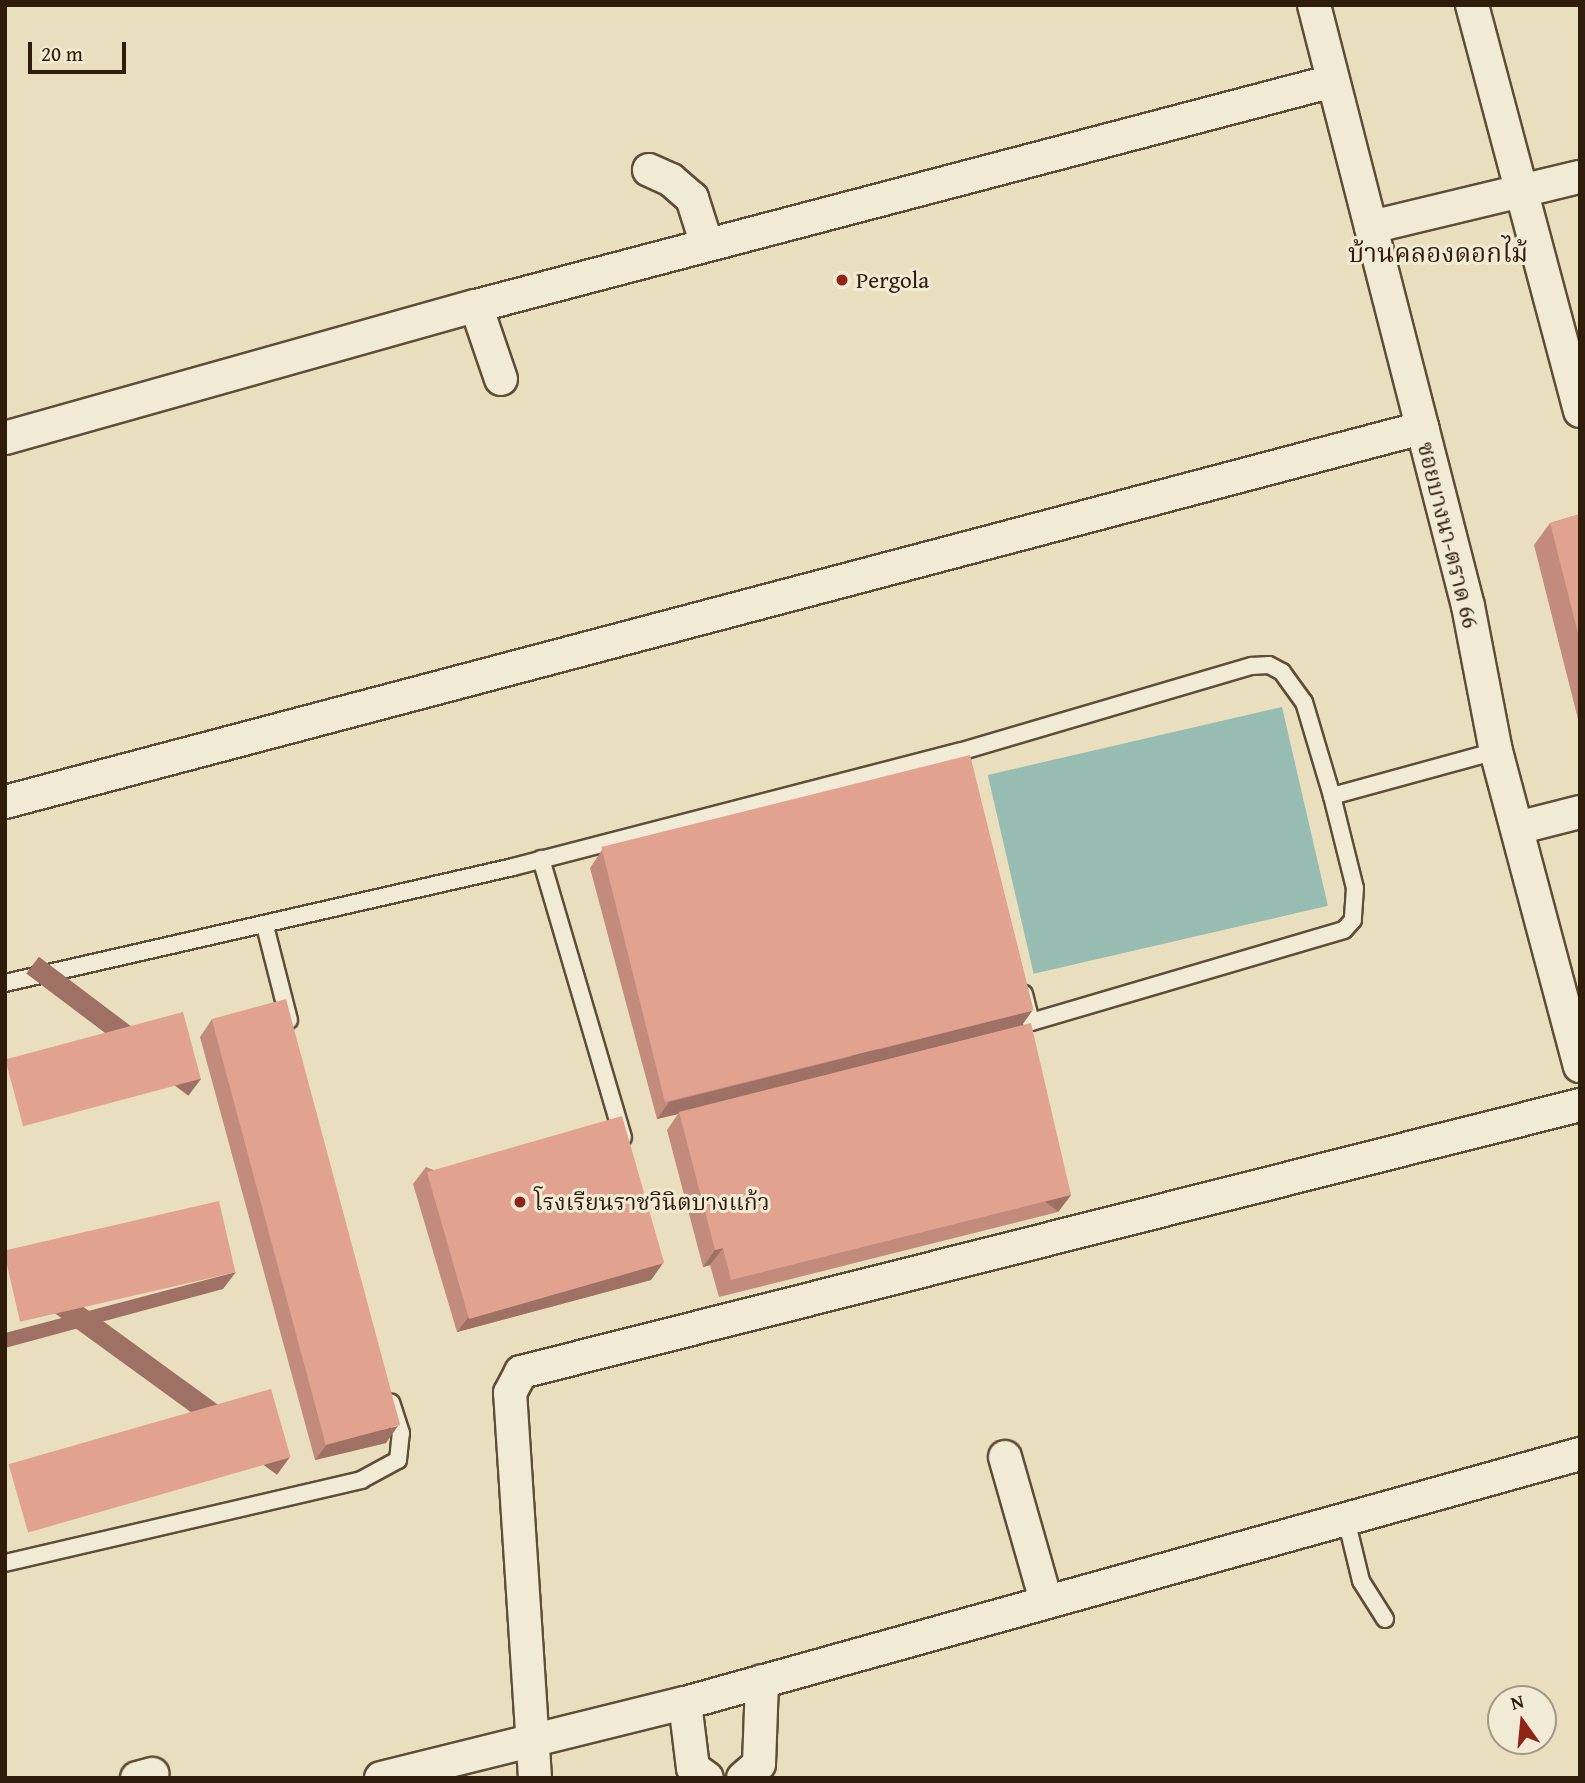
<!DOCTYPE html>
<meta charset="utf-8">
<style>
body{margin:0}
#map{position:relative;width:1585px;height:1783px;overflow:hidden;background:#e9debd;font-family:"Gentium Book Plus","Noto Serif Thai",serif}
div>[style]{position:absolute}
.water>*{inset:0;background:#97bcb1;transform-origin:0 0}
.roads{filter:drop-shadow(2px 0 #5e4d37) drop-shadow(-2px 0 #5e4d37) drop-shadow(0 2px #5e4d37) drop-shadow(0 -2px #5e4d37)}
.lane>*{height:16px;margin:-8px;padding:0 8px;transform-origin:8px;border-radius:8px;background:#f1ead4}
.street>*{height:32px;margin:-16px;padding:0 16px;transform-origin:16px;border-radius:16px;background:#f1ead4}
.wall>*{inset:0;background:#c28b7b}
.shaded-wall>*{inset:0;background:#9e7164;transform-origin:0 0}
.building>*{inset:0;background:#e1a28f;transform-origin:0 0}
.dots>*{width:19px;height:19px;translate:-50% -50%;box-sizing:border-box;border:4px solid #f1ead4;border-radius:50%}
span{translate:-50% -50%;white-space:nowrap;text-align:center;line-height:1.15;-webkit-text-stroke:6px #f1ead4;paint-order:stroke}
.poi-label{font-size:23px;color:#2f1d0a}
.left{translate:0 -50%;text-align:left}
.street-label{font-size:23px;color:#2f1d0a}
.quarter-label{font-size:26px;color:#2f1d0a}
.frame{position:absolute;inset:0;border:7px solid #2f1d0a;pointer-events:none}
.north{position:absolute;left:1487px;top:1685px;width:70px;height:70px;box-sizing:border-box;background:#f1ead4;border:2px solid #a39883;border-radius:50%;rotate:345deg;font-size:19px;font-weight:700;line-height:28px;text-align:center;color:#2f1d0a}
.north::after{content:'';display:block;margin:auto;width:24px;height:32px;background:#8f2418;clip-path:polygon(50% 0,100% 100%,50% 72%,0 100%)}
.scale{position:absolute;left:28px;top:42px;width:98px;height:32px;box-sizing:border-box;border:4px solid #2f1d0a;border-top:0;padding-left:9px;font-size:21px;line-height:24px;white-space:nowrap;color:#2f1d0a;-webkit-text-stroke:5px #f1ead4;paint-order:stroke}
</style>
<div id="map">
<div class="water">
<div style="left:1282px;top:707px;width:204px;height:302px;rotate:77deg"></div>
</div>
<div class="roads">
<div class="lane">
<div style="left:1332px;top:796px;width:170px;rotate:-15.3deg"></div>
<div style="left:541px;top:859px;width:290px;rotate:73.6deg"></div>
<div style="left:265px;top:926px;width:97px;rotate:75.7deg"></div>
<div style="left:5px;top:983px;width:521px;rotate:-12.86deg"></div>
<div style="left:513px;top:867px;width:461px;rotate:-14.5deg"></div>
<div style="left:959px;top:752px;width:305px;rotate:-16.4deg"></div>
<div style="left:1252px;top:666px;width:17px;rotate:-3deg"></div>
<div style="left:1269px;top:665px;width:15px;rotate:28deg"></div>
<div style="left:1282px;top:672px;width:37px;rotate:54deg"></div>
<div style="left:1304px;top:702px;width:98px;rotate:73.4deg"></div>
<div style="left:1332px;top:796px;width:95px;rotate:76deg"></div>
<div style="left:1355px;top:888px;width:32px;rotate:94deg"></div>
<div style="left:1353px;top:920px;width:13px;rotate:132deg"></div>
<div style="left:1344px;top:930px;width:326px;rotate:163.6deg"></div>
<div style="left:1031px;top:1022px;width:29px;rotate:-104deg"></div>
<div style="left:1346px;top:1519px;width:64px;rotate:76.4deg"></div>
<div style="left:1361px;top:1581px;width:45px;rotate:57.7deg"></div>
<div style="left:5px;top:1563px;width:366px;rotate:-13.1deg"></div>
<div style="left:361px;top:1480px;width:42px;rotate:-28.4deg"></div>
<div style="left:398px;top:1460px;width:27px;rotate:-84deg"></div>
<div style="left:401px;top:1433px;width:32px;rotate:-108deg"></div>
</div>
<div class="street">
<div style="left:1314px;top:5px;width:620px;rotate:75.63deg"></div>
<div style="left:1468px;top:606px;width:148px;rotate:79.1deg"></div>
<div style="left:1496px;top:751px;width:326px;rotate:75.1deg"></div>
<div style="left:1472px;top:5px;width:420px;rotate:75.1deg"></div>
<div style="left:649px;top:170px;width:24px;rotate:24deg"></div>
<div style="left:671px;top:180px;width:28px;rotate:41deg"></div>
<div style="left:692px;top:198px;width:49px;rotate:72.3deg"></div>
<div style="left:1371px;top:227px;width:215px;rotate:-13.5deg"></div>
<div style="left:476px;top:306px;width:77px;rotate:71.1deg"></div>
<div style="left:5px;top:438px;width:489px;rotate:-15.7deg"></div>
<div style="left:476px;top:306px;width:886px;rotate:-14.71deg"></div>
<div style="left:5px;top:802px;width:1466px;rotate:-14.79deg"></div>
<div style="left:1517px;top:828px;width:65px;rotate:-14.3deg"></div>
<div style="left:1005px;top:1457px;width:150px;rotate:74.1deg"></div>
<div style="left:685px;top:1703px;width:65px;rotate:83deg"></div>
<div style="left:693px;top:1768px;width:17px;rotate:36deg"></div>
<div style="left:137px;top:1778px;width:16px;rotate:-15deg"></div>
<div style="left:381px;top:1778px;width:313px;rotate:-13.9deg"></div>
<div style="left:685px;top:1703px;width:929px;rotate:-15.55deg"></div>
<div style="left:535px;top:1778px;width:386px;rotate:-93.7deg"></div>
<div style="left:510px;top:1393px;width:24px;rotate:-62deg"></div>
<div style="left:521px;top:1372px;width:1092px;rotate:-14.15deg"></div>
<div style="left:743px;top:1778px;width:21px;rotate:-41deg"></div>
<div style="left:759px;top:1764px;width:83px;rotate:-87.9deg"></div>
</div>
</div>
<div class="wall">
<div style="clip-path:polygon(1580px 514px,1580px 727px,1534px 545px,1550px 523px)"></div>
<div style="clip-path:polygon(602px 850px,1032px 1011px,1022px 1025px,1071px 1195px,1058px 1212px,719px 1297px,710px 1265px,703px 1267px,667px 1130px,678px 1114px,657px 1119px,590px 868px)"></div>
<div style="clip-path:polygon(212px 1019px,386px 1443px,315px 1460px,200px 1037px)"></div>
<div style="clip-path:polygon(426px 1167px,663px 1263px,651px 1280px,457px 1332px,413px 1184px)"></div>
</div>
<div class="shaded-wall">
<div style="clip-path:polygon(1032px 1011px,1020px 1028px,679px 1112px,678px 1114px,657px 1119px,669px 1102px)"></div>
<div style="left:201px;top:1079px;width:21px;height:203px;rotate:127deg"></div>
<div style="left:1071px;top:1195px;width:21px;height:350px;rotate:127deg"></div>
<div style="clip-path:polygon(723px 1248px,710px 1265px,703px 1267px,715px 1250px)"></div>
<div style="clip-path:polygon(663px 1263px,651px 1280px,457px 1332px,470px 1315px)"></div>
<div style="clip-path:polygon(236px 1272px,223px 1289px,5px 1348px,5px 1333px)"></div>
<div style="clip-path:polygon(398px 1426px,386px 1443px,315px 1460px,328px 1443px)"></div>
<div style="left:290px;top:1457px;width:22px;height:293px;rotate:126deg"></div>
</div>
<div class="building">
<div style="clip-path:polygon(1580px 514px,1580px 641px,1550px 523px)"></div>
<div style="left:970px;top:755px;width:263px;height:380px;rotate:76deg"></div>
<div style="left:286px;top:999px;width:441px;height:77px;rotate:75deg"></div>
<div style="left:183px;top:1012px;width:69px;height:184px;rotate:75deg"></div>
<div style="clip-path:polygon(1031px 1023px,1071px 1195px,731px 1280px,723px 1248px,715px 1250px,679px 1112px)"></div>
<div style="left:622px;top:1116px;width:153px;height:203px;rotate:74deg"></div>
<div style="left:219px;top:1201px;width:73px;height:221px;rotate:77deg"></div>
<div style="left:271px;top:1389px;width:71px;height:273px;rotate:74deg"></div>
</div>
<div class="dots">
<div style="left:842px;top:280px;background:#8f2418"></div>
<div style="left:520px;top:1202px;background:#8f2418"></div>
</div>
<div class="poi-label">
<span class="left" style="left:856px;top:280px">Pergola</span>
<span class="left" style="left:534px;top:1202px">โรงเรียนราชวินิตบางแก้ว</span>
</div>
<div class="street-label">
<span style="left:1448px;top:535px;rotate:76deg">ซอยบางนา-ตราด 66</span>
</div>
<div class="quarter-label">
<span style="left:1438px;top:253px">บ้านคลองดอกไม้</span>
</div>
<div class="frame"></div>
<div class="north">N</div>
<div class="scale">20 m</div>
</div>
